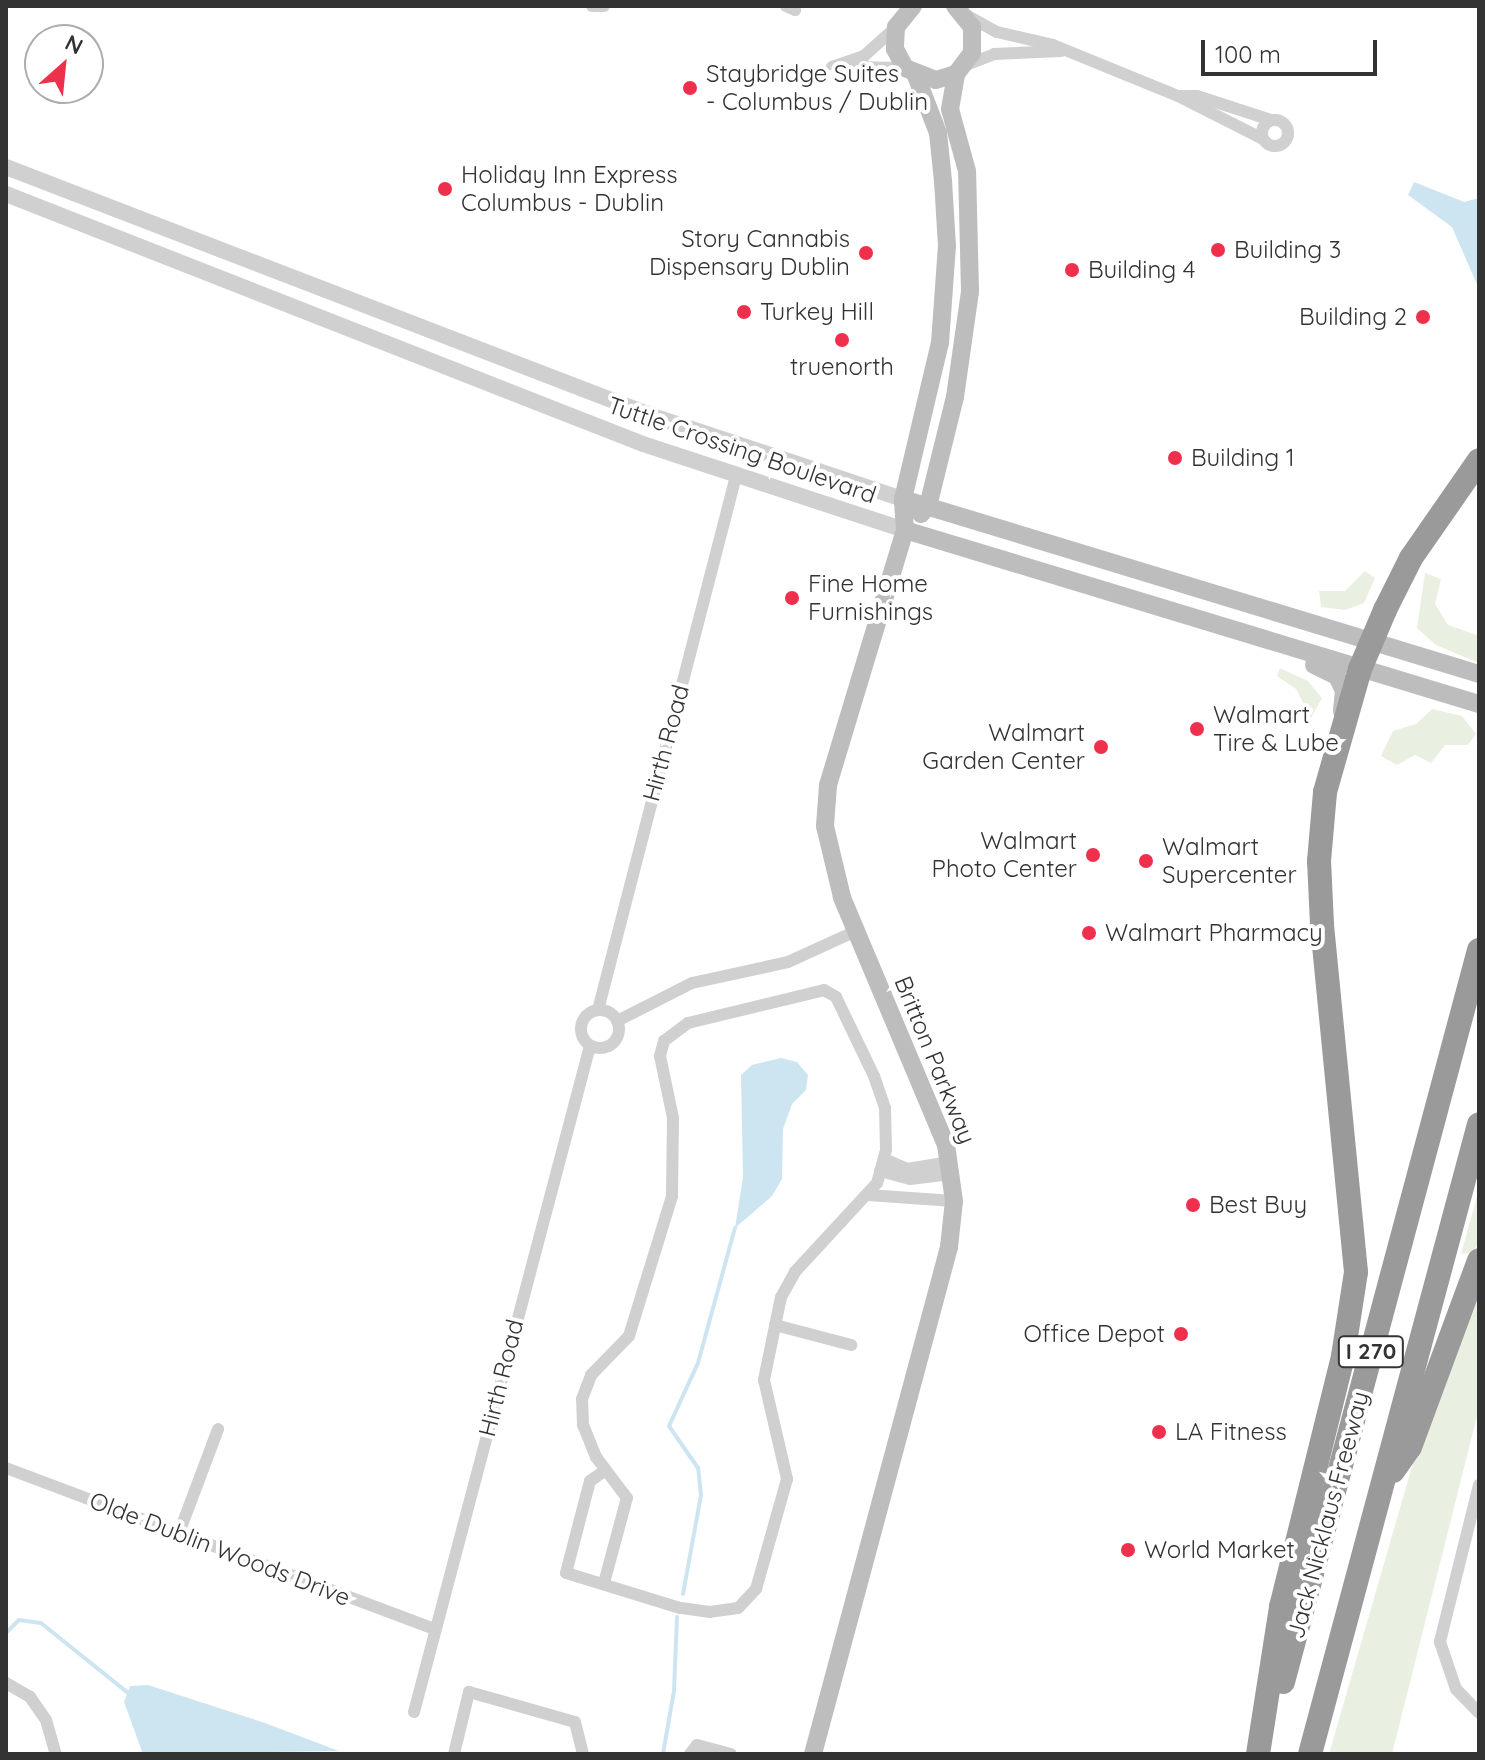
<!DOCTYPE html>
<style>
body{margin:0}
#map{position:relative;width:1485px;height:1760px;overflow:hidden;background:#fff;font-family:Quicksand,sans-serif}
div>[style]{position:absolute}
.green>*{inset:0;background:#eaf0e1}
.water>*{inset:0;background:#cde5f0}
.stream>*{height:4px;margin:-2px;padding:0 2px;transform-origin:2px;border-radius:2px;background:#cde5f0}
.minor>*{height:12px;margin:-6px;padding:0 6px;transform-origin:6px;border-radius:6px;background:#d0d0d0}
.minor>.ring{margin:-6px;padding:0;box-sizing:content-box;background:none;border:12px solid #d0d0d0;border-radius:50%}
.tertiary>*{height:16px;margin:-8px;padding:0 8px;transform-origin:8px;border-radius:8px;background:#d0d0d0}
.secondary>*{height:18px;margin:-9px;padding:0 9px;transform-origin:9px;border-radius:9px;background:#bdbdbd}
.motorway>*{height:24px;margin:-12px;padding:0 12px;transform-origin:12px;border-radius:12px;background:#9a9a9a}
.dots>*{width:22px;height:22px;translate:-50% -50%;box-sizing:border-box;border:4px solid #fff;border-radius:50%}
span{translate:-50% -50%;white-space:nowrap;text-align:center;line-height:1.15;-webkit-text-stroke:8px #fff;paint-order:stroke}
.shield-label span{padding:2px 6px;background:#fff;border:2px solid;border-radius:6px;-webkit-text-stroke-width:0}
.shield-label{font-size:22px;color:#333;font-weight:700}
.poi-label{font-size:24px;color:#333}
.left{translate:0 -50%;text-align:left}
.right{translate:-100% -50%;text-align:right}
.street-label{font-size:24px;color:#333}
.frame{position:absolute;inset:0;border:8px solid #333;pointer-events:none}
.north{position:absolute;left:24px;top:24px;width:80px;height:80px;box-sizing:border-box;background:#fff;border:2px solid #adadad;border-radius:50%;rotate:27deg;font-size:22px;font-weight:700;line-height:32px;text-align:center;color:#333}
.north::after{content:'';display:block;margin:auto;width:28px;height:36px;background:#ef304c;clip-path:polygon(50% 0,100% 100%,50% 72%,0 100%)}
.scale{position:absolute;left:1201px;top:40px;width:176px;height:36px;box-sizing:border-box;border:4px solid #333;border-top:0;padding-left:10px;font-size:24px;line-height:28px;white-space:nowrap;color:#333;-webkit-text-stroke:6px #fff;paint-order:stroke}
</style>
<div id="map">
<div class="green">
<div style="clip-path:polygon(1365px 571px,1375px 578px,1364px 603px,1345px 610px,1321px 607px,1319px 591px,1345px 591px)"></div>
<div style="clip-path:polygon(1425px 573px,1441px 579px,1435px 604px,1448px 625px,1477px 635px,1479px 663px,1436px 645px,1417px 628px)"></div>
<div style="clip-path:polygon(1280px 668px,1308px 681px,1322px 698px,1311px 718px,1296px 689px,1277px 676px)"></div>
<div style="clip-path:polygon(1432px 709px,1462px 716px,1476px 734px,1468px 745px,1445px 745px,1431px 763px,1415px 755px,1397px 765px,1381px 756px,1393px 731px,1416px 724px)"></div>
<div style="clip-path:polygon(1479px 1189px,1479px 1240px,1474px 1252px,1461px 1254px)"></div>
<div style="clip-path:polygon(1479px 1282px,1479px 1408px,1392px 1754px,1329px 1754px,1415px 1456px)"></div>
</div>
<div class="water">
<div style="clip-path:polygon(1414px 182px,1464px 202px,1479px 198px,1479px 289px,1452px 227px,1408px 195px)"></div>
<div style="clip-path:polygon(781px 1058px,797px 1062px,808px 1075px,806px 1090px,792px 1104px,783px 1129px,782px 1179px,772px 1196px,735px 1228px,743px 1177px,741px 1075px,752px 1065px)"></div>
<div style="clip-path:polygon(148px 1685px,265px 1723px,339px 1751px,143px 1754px,124px 1702px,130px 1686px)"></div>
</div>
<div class="stream">
<div style="left:683px;top:1594px;width:101px;rotate:-79.7deg"></div>
<div style="left:701px;top:1495px;width:27px;rotate:-96deg"></div>
<div style="left:698px;top:1468px;width:51px;rotate:-124.6deg"></div>
<div style="left:669px;top:1426px;width:69px;rotate:-65.3deg"></div>
<div style="left:698px;top:1363px;width:140px;rotate:-74.7deg"></div>
<div style="left:6px;top:1633px;width:18px;rotate:-45deg"></div>
<div style="left:19px;top:1620px;width:22px;rotate:8deg"></div>
<div style="left:41px;top:1623px;width:112px;rotate:38.8deg"></div>
<div style="left:663px;top:1754px;width:64px;rotate:-80.1deg"></div>
<div style="left:674px;top:1691px;width:74px;rotate:-87.7deg"></div>
</div>
<div class="minor">
<div style="left:592px;top:6px;width:12px"></div>
<div style="left:786px;top:6px;width:10px;rotate:24deg"></div>
<div style="left:966px;top:15px;width:35px;rotate:29deg"></div>
<div style="left:997px;top:32px;width:57px;rotate:13.1deg"></div>
<div style="left:1053px;top:45px;width:135px;rotate:22.2deg"></div>
<div style="left:1178px;top:96px;width:95px;rotate:26.8deg"></div>
<div style="left:966px;top:65px;width:30px;rotate:-21deg"></div>
<div style="left:994px;top:54px;width:67px;rotate:-2.6deg"></div>
<div style="left:832px;top:67px;width:34px;rotate:-19deg"></div>
<div style="left:864px;top:56px;width:42px;rotate:-42.1deg"></div>
<div style="left:847px;top:67px;width:58px;rotate:1deg"></div>
<div style="left:1181px;top:96px;width:16px"></div>
<div style="left:1197px;top:96px;width:78px;rotate:18deg"></div>
<div class="ring" style="left:1262px;top:120px;width:14px;height:14px"></div>
<div class="ring" style="left:581px;top:1010px;width:26px;height:26px"></div>
<div style="left:598px;top:1010px;width:552px;rotate:-75.51deg"></div>
<div style="left:617px;top:1021px;width:84px;rotate:-26.9deg"></div>
<div style="left:692px;top:983px;width:98px;rotate:-12.3deg"></div>
<div style="left:788px;top:962px;width:75px;rotate:-24.5deg"></div>
<div style="left:884px;top:1159px;width:25px;rotate:23deg"></div>
<div style="left:907px;top:1169px;width:44px;rotate:-9.2deg"></div>
<div style="left:880px;top:1171px;width:31px;rotate:15deg"></div>
<div style="left:910px;top:1179px;width:42px;rotate:-6.8deg"></div>
<div style="left:868px;top:1195px;width:86px;rotate:4deg"></div>
<div style="left:775px;top:1325px;width:79px;rotate:14.7deg"></div>
<div style="left:6px;top:1468px;width:458px;rotate:20.6deg"></div>
<div style="left:1479px;top:1485px;width:162px;rotate:104deg"></div>
<div style="left:1440px;top:1642px;width:50px;rotate:71.2deg"></div>
<div style="left:1456px;top:1689px;width:33px;rotate:46deg"></div>
<div style="left:179px;top:1533px;width:111px;rotate:-69.4deg"></div>
<div style="left:604px;top:1583px;width:88px;rotate:-74.9deg"></div>
<div style="left:627px;top:1498px;width:51px;rotate:-127.1deg"></div>
<div style="left:596px;top:1457px;width:35px;rotate:-112deg"></div>
<div style="left:583px;top:1425px;width:26px;rotate:-92deg"></div>
<div style="left:582px;top:1399px;width:26px;rotate:-69deg"></div>
<div style="left:591px;top:1375px;width:54px;rotate:-45.7deg"></div>
<div style="left:629px;top:1336px;width:146px;rotate:-72.9deg"></div>
<div style="left:672px;top:1196px;width:78px;rotate:-89.3deg"></div>
<div style="left:673px;top:1118px;width:63px;rotate:-101.8deg"></div>
<div style="left:660px;top:1056px;width:16px;rotate:-75deg"></div>
<div style="left:664px;top:1041px;width:30px;rotate:-37deg"></div>
<div style="left:688px;top:1023px;width:140px;rotate:-13.6deg"></div>
<div style="left:824px;top:990px;width:14px;rotate:30deg"></div>
<div style="left:836px;top:997px;width:88px;rotate:64.3deg"></div>
<div style="left:874px;top:1076px;width:34px;rotate:71deg"></div>
<div style="left:885px;top:1108px;width:42px;rotate:88.6deg"></div>
<div style="left:886px;top:1150px;width:34px;rotate:105deg"></div>
<div style="left:877px;top:1183px;width:121px;rotate:132.7deg"></div>
<div style="left:795px;top:1272px;width:29px;rotate:119deg"></div>
<div style="left:781px;top:1297px;width:85px;rotate:101.6deg"></div>
<div style="left:764px;top:1380px;width:102px;rotate:76.9deg"></div>
<div style="left:787px;top:1479px;width:114px;rotate:105.7deg"></div>
<div style="left:756px;top:1589px;width:26px;rotate:133deg"></div>
<div style="left:738px;top:1608px;width:28px;rotate:172deg"></div>
<div style="left:710px;top:1612px;width:30px;rotate:-172deg"></div>
<div style="left:680px;top:1608px;width:119px;rotate:-162.9deg"></div>
<div style="left:566px;top:1573px;width:95px;rotate:-75.4deg"></div>
<div style="left:590px;top:1481px;width:19px;rotate:-35deg"></div>
<div style="left:6px;top:1683px;width:28px;rotate:30deg"></div>
<div style="left:30px;top:1697px;width:28px;rotate:55deg"></div>
<div style="left:46px;top:1720px;width:35px;rotate:74deg"></div>
<div style="left:414px;top:1712px;width:689px;rotate:-75.2deg"></div>
<div style="left:454px;top:1754px;width:64px;rotate:-76.4deg"></div>
<div style="left:469px;top:1692px;width:110px;rotate:15.8deg"></div>
<div style="left:575px;top:1722px;width:33px;rotate:76deg"></div>
<div style="left:690px;top:1754px;width:11px;rotate:-52deg"></div>
<div style="left:697px;top:1745px;width:35px;rotate:15deg"></div>
</div>
<div class="tertiary">
<div style="left:6px;top:167px;width:693px;rotate:21.05deg"></div>
<div style="left:653px;top:416px;width:263px;rotate:18.4deg"></div>
<div style="left:6px;top:194px;width:684px;rotate:21.43deg"></div>
<div style="left:643px;top:444px;width:276px;rotate:18.2deg"></div>
</div>
<div class="secondary">
<div style="left:913px;top:6px;width:27px;rotate:129deg"></div>
<div style="left:896px;top:27px;width:22px;rotate:93deg"></div>
<div style="left:895px;top:49px;width:21px;rotate:62deg"></div>
<div style="left:905px;top:68px;width:33px;rotate:21deg"></div>
<div style="left:936px;top:80px;width:21px;rotate:-17deg"></div>
<div style="left:956px;top:74px;width:26px;rotate:-53deg"></div>
<div style="left:972px;top:53px;width:26px;rotate:-90deg"></div>
<div style="left:972px;top:27px;width:27px;rotate:-129deg"></div>
<div style="left:903px;top:499px;width:602px;rotate:16.9deg"></div>
<div style="left:921px;top:514px;width:11px;rotate:-49deg"></div>
<div style="left:928px;top:506px;width:112px;rotate:-76.1deg"></div>
<div style="left:955px;top:397px;width:107px;rotate:-81.9deg"></div>
<div style="left:970px;top:291px;width:120px;rotate:-91.4deg"></div>
<div style="left:967px;top:171px;width:64px;rotate:-105.3deg"></div>
<div style="left:950px;top:109px;width:36px;rotate:-80deg"></div>
<div style="left:905px;top:530px;width:600px;rotate:16.86deg"></div>
<div style="left:1314px;top:665px;width:25px;rotate:26deg"></div>
<div style="left:1337px;top:676px;width:17px;rotate:65deg"></div>
<div style="left:1344px;top:691px;width:20px;rotate:96deg"></div>
<div style="left:813px;top:1754px;width:525px;rotate:-74.98deg"></div>
<div style="left:949px;top:1247px;width:46px;rotate:-83.8deg"></div>
<div style="left:954px;top:1201px;width:57px;rotate:-98.1deg"></div>
<div style="left:946px;top:1145px;width:269px;rotate:-112.8deg"></div>
<div style="left:842px;top:897px;width:73px;rotate:-103.5deg"></div>
<div style="left:825px;top:826px;width:41px;rotate:-85.8deg"></div>
<div style="left:828px;top:785px;width:266px;rotate:-73.2deg"></div>
<div style="left:905px;top:530px;width:31px;rotate:-94deg"></div>
<div style="left:903px;top:499px;width:160px;rotate:-76.7deg"></div>
<div style="left:940px;top:343px;width:97px;rotate:-85.9deg"></div>
<div style="left:947px;top:246px;width:65px;rotate:-93.5deg"></div>
<div style="left:943px;top:181px;width:48px;rotate:-95.9deg"></div>
<div style="left:938px;top:133px;width:61px;rotate:-111.1deg"></div>
</div>
<div class="motorway">
<div style="left:1393px;top:1471px;width:29px;rotate:-55deg"></div>
<div style="left:1410px;top:1447px;width:199px;rotate:-69.7deg"></div>
<div style="left:1283px;top:1682px;width:758px;rotate:-75.01deg"></div>
<div style="left:1258px;top:1754px;width:149px;rotate:-81.1deg"></div>
<div style="left:1281px;top:1607px;width:259px;rotate:-76.1deg"></div>
<div style="left:1343px;top:1356px;width:85px;rotate:-81.2deg"></div>
<div style="left:1356px;top:1272px;width:350px;rotate:-95.6deg"></div>
<div style="left:1322px;top:924px;width:63px;rotate:-92.7deg"></div>
<div style="left:1319px;top:861px;width:69px;rotate:-85deg"></div>
<div style="left:1325px;top:792px;width:128px;rotate:-74.1deg"></div>
<div style="left:1360px;top:669px;width:64px;rotate:-67deg"></div>
<div style="left:1385px;top:610px;width:58px;rotate:-63.4deg"></div>
<div style="left:1411px;top:558px;width:119px;rotate:-55.2deg"></div>
<div style="left:1310px;top:1754px;width:652px;rotate:-74.98deg"></div>
</div>
<div class="dots">
<div style="left:690px;top:88px;background:#ef304c"></div>
<div style="left:445px;top:189px;background:#ef304c"></div>
<div style="left:1218px;top:250px;background:#ef304c"></div>
<div style="left:866px;top:253px;background:#ef304c"></div>
<div style="left:1072px;top:270px;background:#ef304c"></div>
<div style="left:744px;top:312px;background:#ef304c"></div>
<div style="left:1423px;top:317px;background:#ef304c"></div>
<div style="left:842px;top:340px;background:#ef304c"></div>
<div style="left:1175px;top:458px;background:#ef304c"></div>
<div style="left:792px;top:598px;background:#ef304c"></div>
<div style="left:1197px;top:729px;background:#ef304c"></div>
<div style="left:1101px;top:747px;background:#ef304c"></div>
<div style="left:1093px;top:855px;background:#ef304c"></div>
<div style="left:1146px;top:861px;background:#ef304c"></div>
<div style="left:1089px;top:933px;background:#ef304c"></div>
<div style="left:1193px;top:1205px;background:#ef304c"></div>
<div style="left:1181px;top:1334px;background:#ef304c"></div>
<div style="left:1159px;top:1432px;background:#ef304c"></div>
<div style="left:1128px;top:1550px;background:#ef304c"></div>
</div>
<div class="shield-label">
<span style="left:1371px;top:1352px">I 270</span>
</div>
<div class="poi-label">
<span class="left" style="left:706px;top:88px">Staybridge Suites<br>- Columbus / Dublin</span>
<span class="left" style="left:461px;top:189px">Holiday Inn Express<br>Columbus - Dublin</span>
<span class="right" style="left:850px;top:253px">Story Cannabis<br>Dispensary Dublin</span>
<span class="left" style="left:1234px;top:250px">Building 3</span>
<span class="left" style="left:1088px;top:270px">Building 4</span>
<span class="left" style="left:760px;top:312px">Turkey Hill</span>
<span class="right" style="left:1407px;top:317px">Building 2</span>
<span style="left:842px;top:367px">truenorth</span>
<span class="left" style="left:1191px;top:458px">Building 1</span>
<span class="left" style="left:808px;top:598px">Fine Home<br>Furnishings</span>
<span class="left" style="left:1213px;top:729px">Walmart<br>Tire &amp; Lube</span>
<span class="right" style="left:1085px;top:747px">Walmart<br>Garden Center</span>
<span class="right" style="left:1077px;top:855px">Walmart<br>Photo Center</span>
<span class="left" style="left:1162px;top:861px">Walmart<br>Supercenter</span>
<span class="left" style="left:1105px;top:933px">Walmart Pharmacy</span>
<span class="left" style="left:1209px;top:1205px">Best Buy</span>
<span class="right" style="left:1165px;top:1334px">Office Depot</span>
<span class="left" style="left:1175px;top:1432px">LA Fitness</span>
<span class="left" style="left:1144px;top:1550px">World Market</span>
</div>
<div class="street-label">
<span style="left:742px;top:450px;rotate:19deg">Tuttle Crossing Boulevard</span>
<span style="left:666px;top:743px;rotate:-75deg">Hirth Road</span>
<span style="left:935px;top:1060px;rotate:68deg">Britton Parkway</span>
<span style="left:501px;top:1378px;rotate:-76deg">Hirth Road</span>
<span style="left:1328px;top:1515px;rotate:-75deg">Jack Nicklaus Freeway</span>
<span style="left:220px;top:1549px;rotate:21deg">Olde Dublin Woods Drive</span>
</div>
<div class="frame"></div>
<div class="north">N</div>
<div class="scale">100 m</div>
</div>
